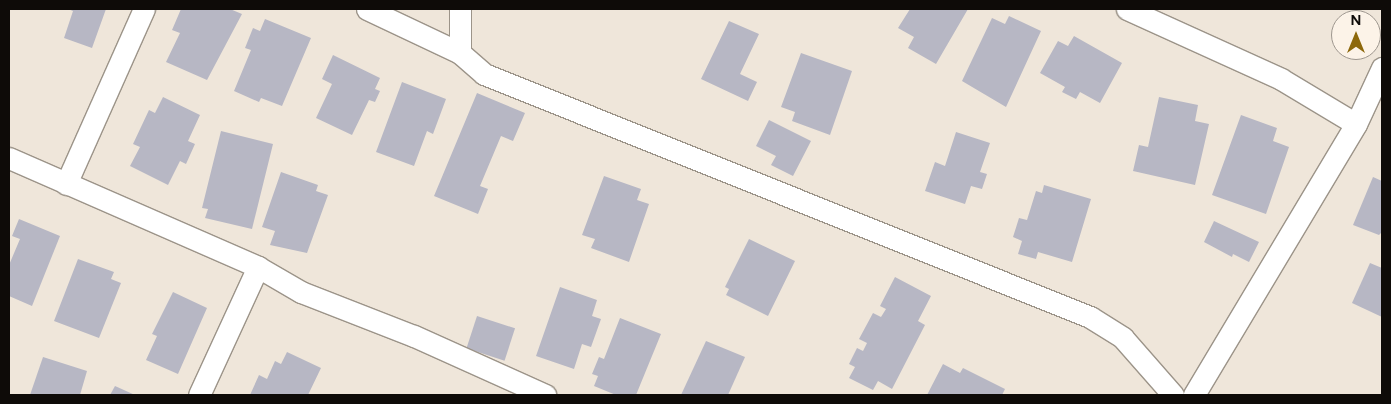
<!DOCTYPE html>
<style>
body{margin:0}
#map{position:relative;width:1391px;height:404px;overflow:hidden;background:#efe6da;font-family:Figtree,sans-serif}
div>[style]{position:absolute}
.building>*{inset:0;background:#b7b7c4;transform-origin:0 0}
.roads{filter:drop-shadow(1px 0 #9c9489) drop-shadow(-1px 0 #9c9489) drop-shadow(0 1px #9c9489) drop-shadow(0 -1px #9c9489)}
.minor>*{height:21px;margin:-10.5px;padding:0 10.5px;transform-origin:10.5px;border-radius:10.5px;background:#fff}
span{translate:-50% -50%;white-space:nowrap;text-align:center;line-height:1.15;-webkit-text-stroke:4.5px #fcf3e8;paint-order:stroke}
.frame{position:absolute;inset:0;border:10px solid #0e0b08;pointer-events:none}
.north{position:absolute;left:1331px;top:10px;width:50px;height:50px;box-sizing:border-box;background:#fcf3e8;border:1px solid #9d968e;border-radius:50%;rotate:0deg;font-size:14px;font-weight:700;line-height:20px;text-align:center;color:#0e0b08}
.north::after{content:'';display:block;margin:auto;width:18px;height:22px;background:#8d680b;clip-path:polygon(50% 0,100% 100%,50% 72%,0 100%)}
</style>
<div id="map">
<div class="building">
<div style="clip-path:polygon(68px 9px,106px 9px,92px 48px,64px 38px,73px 11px)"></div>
<div style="clip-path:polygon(181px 9px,230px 9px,242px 14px,207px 80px,166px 62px,180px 33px,172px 30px)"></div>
<div style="clip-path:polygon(910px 9px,968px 9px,936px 64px,908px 48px,914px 37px,898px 28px)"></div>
<div style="clip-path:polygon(1009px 16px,1041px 31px,1006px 107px,962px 81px,992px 18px,1005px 24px)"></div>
<div style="clip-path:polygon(265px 19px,311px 38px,282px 106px,261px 98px,259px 102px,234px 91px,251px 50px,245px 48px,253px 28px,260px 31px)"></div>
<div style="clip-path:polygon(729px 21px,759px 34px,740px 74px,757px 82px,748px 101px,701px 79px)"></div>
<div style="clip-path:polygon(1074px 36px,1122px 63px,1100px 103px,1080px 92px,1076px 99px,1062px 92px,1065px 87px,1040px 73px,1058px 41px,1068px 46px)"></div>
<div style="clip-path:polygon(801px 53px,852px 71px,830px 135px,792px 121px,795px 112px,781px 107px)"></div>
<div style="clip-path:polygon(333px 55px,380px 78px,375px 89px,380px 91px,375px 102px,369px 100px,352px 135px,316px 118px,332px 84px,322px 79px)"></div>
<div style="clip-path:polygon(402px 82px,446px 99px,433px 134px,427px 131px,414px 166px,376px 152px)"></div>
<div style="clip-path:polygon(477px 93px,525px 113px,513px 141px,501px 136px,480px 186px,488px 189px,478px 214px,434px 196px)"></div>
<div style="clip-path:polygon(163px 97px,200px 115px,188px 141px,195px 144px,186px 164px,180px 161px,168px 185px,130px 166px,140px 147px,133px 144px,149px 110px,155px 113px)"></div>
<div style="clip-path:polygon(1159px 97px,1198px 105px,1195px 121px,1209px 124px,1195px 185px,1133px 171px,1139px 145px,1148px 147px)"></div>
<div style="clip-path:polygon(1241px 115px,1277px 128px,1273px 141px,1289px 147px,1266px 214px,1212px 195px)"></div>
<div style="clip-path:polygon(769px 120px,811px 141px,793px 176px,771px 165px,776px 156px,756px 146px)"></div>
<div style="clip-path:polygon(221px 131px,273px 144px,252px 229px,205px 218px,208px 209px,202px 208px)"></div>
<div style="clip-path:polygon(956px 132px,990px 143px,980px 172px,987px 174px,982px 189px,971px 186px,965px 204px,925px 191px,935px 162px,945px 166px)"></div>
<div style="clip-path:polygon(281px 172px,318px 185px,316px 191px,328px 195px,307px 253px,270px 245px,275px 231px,262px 227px)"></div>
<div style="clip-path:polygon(604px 176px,641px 189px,637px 200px,649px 204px,629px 262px,591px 248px,595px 239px,582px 235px)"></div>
<div style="clip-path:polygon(1373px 177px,1382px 181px,1382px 232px,1379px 235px,1353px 225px)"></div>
<div style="clip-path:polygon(1044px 185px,1091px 199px,1072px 262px,1038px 252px,1036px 259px,1018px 254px,1022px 241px,1013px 237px,1019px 218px,1027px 220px,1036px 191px,1042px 193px)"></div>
<div style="clip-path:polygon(19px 219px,60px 236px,32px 306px,9px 296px,9px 265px,20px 239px,12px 236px)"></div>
<div style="clip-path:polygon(1214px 221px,1259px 242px,1249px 262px,1233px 254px,1232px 257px,1204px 242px)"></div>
<div style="clip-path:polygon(749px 239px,795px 261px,768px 316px,726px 295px,729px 289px,725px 287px)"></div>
<div style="clip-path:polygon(78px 259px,114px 272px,111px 279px,121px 283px,99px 338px,54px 321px)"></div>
<div style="clip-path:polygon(1370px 263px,1382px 268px,1382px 317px,1352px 303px)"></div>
<div style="clip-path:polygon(895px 277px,931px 296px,918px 321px,925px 325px,892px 389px,878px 381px,873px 390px,849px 378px,855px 367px,849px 364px,857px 348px,863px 351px,867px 343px,859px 339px,873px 313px,881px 317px,886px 309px,880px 306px)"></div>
<div style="clip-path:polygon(560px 287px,597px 300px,592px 316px,601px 319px,591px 347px,582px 344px,574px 369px,536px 356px)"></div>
<div style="clip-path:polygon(173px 292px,207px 308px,178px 374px,146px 360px,157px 336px,152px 334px)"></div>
<div style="left:477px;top:316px;width:40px;height:34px;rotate:18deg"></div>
<div style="clip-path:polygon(620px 318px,661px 334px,636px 395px,616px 395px,594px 386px,598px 376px,592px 374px,599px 357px,604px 359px)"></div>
<div style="clip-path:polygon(706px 341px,745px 357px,728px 395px,681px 395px)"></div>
<div style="clip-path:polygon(287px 352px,321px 368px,308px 395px,250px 395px,259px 375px,267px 379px,275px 361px,281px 364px)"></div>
<div style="clip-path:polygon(43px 357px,87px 371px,80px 395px,30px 395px)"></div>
<div style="clip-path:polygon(943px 364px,960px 373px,963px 368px,1005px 389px,1002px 395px,927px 395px)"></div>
<div style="clip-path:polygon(115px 386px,135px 395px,110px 395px)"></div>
</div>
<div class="roads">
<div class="minor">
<div style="left:367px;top:9px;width:103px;rotate:25.3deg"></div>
<div style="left:460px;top:9px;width:44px;rotate:90deg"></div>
<div style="left:460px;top:53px;width:32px;rotate:41deg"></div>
<div style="left:484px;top:74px;width:653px;rotate:21.85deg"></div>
<div style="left:1090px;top:317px;width:39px;rotate:32deg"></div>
<div style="left:1123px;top:338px;width:76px;rotate:48.7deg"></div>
<div style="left:1127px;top:9px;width:169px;rotate:24.4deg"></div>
<div style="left:1281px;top:79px;width:87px;rotate:31deg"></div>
<div style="left:1356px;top:124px;width:316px;rotate:120.9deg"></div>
<div style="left:1356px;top:124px;width:62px;rotate:-65.1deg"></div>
<div style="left:9px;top:158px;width:272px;rotate:23.6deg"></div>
<div style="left:258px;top:267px;width:50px;rotate:30.2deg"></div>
<div style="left:301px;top:292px;width:121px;rotate:21.3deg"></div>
<div style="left:414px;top:336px;width:144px;rotate:24.2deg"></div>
<div style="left:66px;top:184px;width:192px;rotate:-66deg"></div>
<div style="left:199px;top:395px;width:141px;rotate:-65.3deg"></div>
</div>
</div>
<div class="frame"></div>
<div class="north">N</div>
</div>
